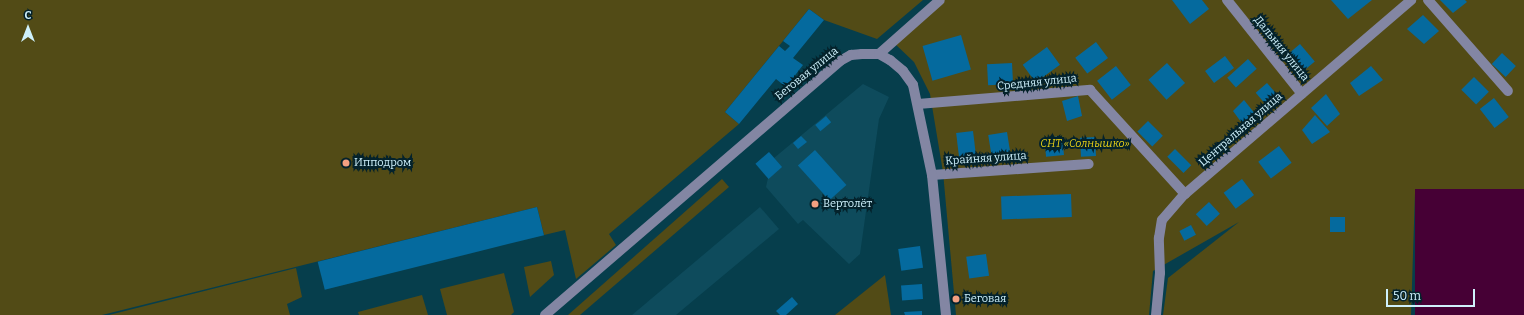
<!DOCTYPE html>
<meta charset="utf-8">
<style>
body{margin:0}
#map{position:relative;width:1524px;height:315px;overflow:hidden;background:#063e4c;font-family:Bitter,serif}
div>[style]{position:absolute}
.built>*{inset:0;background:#0e4b5c}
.green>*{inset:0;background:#524b16}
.water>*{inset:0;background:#460035;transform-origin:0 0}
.building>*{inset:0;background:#056a9e;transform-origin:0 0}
.minor>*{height:10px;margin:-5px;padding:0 5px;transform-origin:5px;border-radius:5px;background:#8386a3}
.dots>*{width:11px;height:11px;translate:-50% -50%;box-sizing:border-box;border:2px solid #04222b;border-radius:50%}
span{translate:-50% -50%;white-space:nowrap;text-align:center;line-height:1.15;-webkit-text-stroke:4px #04222b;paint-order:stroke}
.street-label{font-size:11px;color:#cff1fc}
.park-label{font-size:11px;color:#e7cf17;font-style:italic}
.poi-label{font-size:11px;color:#cff1fc}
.left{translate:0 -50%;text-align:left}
.north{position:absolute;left:8px;top:8px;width:40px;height:40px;-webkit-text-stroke:3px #04222b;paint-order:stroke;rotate:0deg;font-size:11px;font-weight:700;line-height:16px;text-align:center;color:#cff1fc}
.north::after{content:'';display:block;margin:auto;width:14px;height:18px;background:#cff1fc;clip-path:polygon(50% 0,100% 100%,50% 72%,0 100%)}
.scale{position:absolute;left:1386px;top:289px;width:89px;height:18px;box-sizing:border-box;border:2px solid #cff1fc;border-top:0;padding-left:5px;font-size:12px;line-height:14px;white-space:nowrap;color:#cff1fc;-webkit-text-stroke:3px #04222b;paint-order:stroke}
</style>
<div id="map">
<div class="built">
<div style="clip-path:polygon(863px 84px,889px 97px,879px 119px,860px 254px,849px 264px,803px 220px,798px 224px,766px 187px,768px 178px,782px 167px,774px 158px)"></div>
<div style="clip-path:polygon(760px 207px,779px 229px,676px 315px,632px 315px)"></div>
</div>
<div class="green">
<div style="clip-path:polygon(0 0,923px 0,877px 39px,824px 20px,809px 9px,725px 112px,739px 124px,609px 234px,616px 245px,576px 279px,565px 230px,544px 235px,537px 207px,102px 315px,0 315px)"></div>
<div style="clip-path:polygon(942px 0,1524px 0,1524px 189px,1415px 193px,1411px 315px,1163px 315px,1168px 278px,1239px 222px,1153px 271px,1149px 315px,956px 315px,943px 172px,930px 94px,914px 62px,894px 43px)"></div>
<div style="clip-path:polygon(722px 179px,729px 187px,580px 315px,568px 315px)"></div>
<div style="clip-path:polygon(551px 261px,554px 275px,530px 297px,524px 267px)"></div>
<div style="clip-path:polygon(296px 268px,302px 297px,287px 304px,290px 315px,109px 315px)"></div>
<div style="clip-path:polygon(504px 273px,514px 312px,511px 315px,447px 315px,440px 289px)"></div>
<div style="clip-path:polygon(885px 275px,891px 315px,835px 315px)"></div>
<div style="clip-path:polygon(422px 295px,428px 315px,359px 315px,358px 312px)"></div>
</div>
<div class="water">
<div style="left:1524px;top:189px;width:126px;height:109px;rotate:90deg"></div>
</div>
<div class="building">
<div style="clip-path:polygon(1172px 0,1202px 0,1209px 9px,1190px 24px)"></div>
<div style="clip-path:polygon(1331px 0,1372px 0,1348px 19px)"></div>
<div style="clip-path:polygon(1440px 0,1465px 0,1467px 2px,1453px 13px)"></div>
<div style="clip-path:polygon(809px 9px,824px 20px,793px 58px,803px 65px,786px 87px,776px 79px,739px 124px,725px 112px,779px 46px,785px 51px,790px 46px,783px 41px)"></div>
<div style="clip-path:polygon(1423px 15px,1439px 31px,1424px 44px,1407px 29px)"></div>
<div style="left:961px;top:35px;width:36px;height:40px;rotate:74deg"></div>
<div style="left:1096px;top:42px;width:20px;height:26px;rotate:53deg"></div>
<div style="left:1300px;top:44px;width:23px;height:19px;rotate:50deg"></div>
<div style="left:1047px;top:47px;width:22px;height:30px;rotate:54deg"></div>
<div style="left:1502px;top:53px;width:19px;height:15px;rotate:43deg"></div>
<div style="left:1225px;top:56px;width:15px;height:25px;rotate:53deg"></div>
<div style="left:1248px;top:59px;width:13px;height:28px;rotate:48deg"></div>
<div style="left:1012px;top:63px;width:21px;height:25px;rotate:87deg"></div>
<div style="left:1167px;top:63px;width:27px;height:25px;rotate:48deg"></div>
<div style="left:1116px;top:66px;width:24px;height:24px;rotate:52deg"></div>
<div style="clip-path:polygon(1371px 66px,1383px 80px,1359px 96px,1350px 83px)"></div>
<div style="left:1474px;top:77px;width:21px;height:18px;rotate:45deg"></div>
<div style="left:1267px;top:83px;width:18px;height:15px;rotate:49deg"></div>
<div style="clip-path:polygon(1326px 94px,1340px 114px,1327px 126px,1311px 108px)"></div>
<div style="clip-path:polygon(1078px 96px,1082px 116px,1067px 121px,1062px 101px)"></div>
<div style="left:1494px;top:98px;width:24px;height:18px;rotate:52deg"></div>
<div style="clip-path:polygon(1244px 100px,1256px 115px,1244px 126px,1233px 111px)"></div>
<div style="clip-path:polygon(1315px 115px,1330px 132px,1312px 144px,1302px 130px)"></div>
<div style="left:826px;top:116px;width:8px;height:14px;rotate:50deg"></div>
<div style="left:1148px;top:121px;width:21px;height:15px;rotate:45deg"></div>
<div style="left:973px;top:131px;width:26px;height:17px;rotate:83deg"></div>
<div style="left:1007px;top:132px;width:20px;height:19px;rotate:81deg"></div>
<div style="clip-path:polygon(801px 136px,807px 142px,798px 149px,793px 143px)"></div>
<div style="left:1062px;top:136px;width:19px;height:18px;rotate:84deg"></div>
<div style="left:1095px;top:137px;width:19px;height:15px;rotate:87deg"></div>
<div style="left:1279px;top:146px;width:21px;height:26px;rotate:53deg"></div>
<div style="left:1175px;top:149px;width:23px;height:11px;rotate:45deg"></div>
<div style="left:815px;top:150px;width:47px;height:23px;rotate:48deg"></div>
<div style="left:769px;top:152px;width:20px;height:18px;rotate:49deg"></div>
<div style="left:1242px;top:179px;width:20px;height:23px;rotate:53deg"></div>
<div style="left:1071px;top:194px;width:23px;height:70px;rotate:88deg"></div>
<div style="left:1209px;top:202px;width:16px;height:18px;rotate:47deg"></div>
<div style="left:537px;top:207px;width:29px;height:226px;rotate:76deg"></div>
<div style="left:1330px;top:217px;width:15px;height:15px"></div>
<div style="left:1191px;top:225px;width:11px;height:13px;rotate:63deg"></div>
<div style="left:920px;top:246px;width:22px;height:22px;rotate:82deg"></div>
<div style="left:986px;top:254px;width:22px;height:20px;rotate:82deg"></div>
<div style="left:922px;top:284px;width:15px;height:21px;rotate:86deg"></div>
<div style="clip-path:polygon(792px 297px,798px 304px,786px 315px,780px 315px,776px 311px)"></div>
<div style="clip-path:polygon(922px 311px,922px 315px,905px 315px,904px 312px)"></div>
</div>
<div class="minor">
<div style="left:1227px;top:0;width:120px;rotate:51.4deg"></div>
<div style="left:1428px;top:0;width:121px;rotate:48.7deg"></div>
<div style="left:879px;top:54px;width:81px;rotate:-41.5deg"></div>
<div style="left:918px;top:104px;width:173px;rotate:-4.7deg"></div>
<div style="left:1090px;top:90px;width:141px;rotate:47.6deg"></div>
<div style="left:932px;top:175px;width:157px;rotate:-4deg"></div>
<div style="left:545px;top:315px;width:389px;rotate:-40.7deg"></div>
<div style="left:840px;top:61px;width:13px;rotate:-29deg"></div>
<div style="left:851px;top:55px;width:11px;rotate:-5deg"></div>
<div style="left:862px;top:54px;width:17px"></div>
<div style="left:879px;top:54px;width:13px;rotate:29deg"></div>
<div style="left:890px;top:60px;width:17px;rotate:40deg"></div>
<div style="left:903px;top:71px;width:17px;rotate:54deg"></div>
<div style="left:913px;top:85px;width:92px;rotate:78.1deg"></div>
<div style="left:932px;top:175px;width:141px;rotate:84.3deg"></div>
<div style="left:1156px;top:315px;width:42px;rotate:-84.6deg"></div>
<div style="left:1160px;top:273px;width:35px;rotate:-92deg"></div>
<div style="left:1159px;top:238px;width:18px;rotate:-81deg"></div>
<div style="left:1162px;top:220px;width:35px;rotate:-49deg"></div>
<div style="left:1185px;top:194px;width:298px;rotate:-40.6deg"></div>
</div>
<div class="dots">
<div style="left:346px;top:163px;background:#f3a081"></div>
<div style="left:815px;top:204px;background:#f3a081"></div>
<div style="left:956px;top:299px;background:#f3a081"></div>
</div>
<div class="street-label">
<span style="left:1281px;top:49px;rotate:51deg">Дальняя улица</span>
<span style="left:807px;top:74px;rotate:-39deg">Беговая улица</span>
<span style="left:1037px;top:83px;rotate:-6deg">Средняя улица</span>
<span style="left:1241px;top:130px;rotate:-41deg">Центральная улица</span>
<span style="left:986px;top:159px;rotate:-4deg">Крайняя улица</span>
</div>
<div class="park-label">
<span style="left:1085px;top:144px">СНТ «Солнышко»</span>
</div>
<div class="poi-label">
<span class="left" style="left:354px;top:163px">Ипподром</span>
<span class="left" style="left:823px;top:204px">Вертолёт</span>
<span class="left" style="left:964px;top:299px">Беговая</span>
</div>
<div class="north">С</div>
<div class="scale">50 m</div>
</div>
